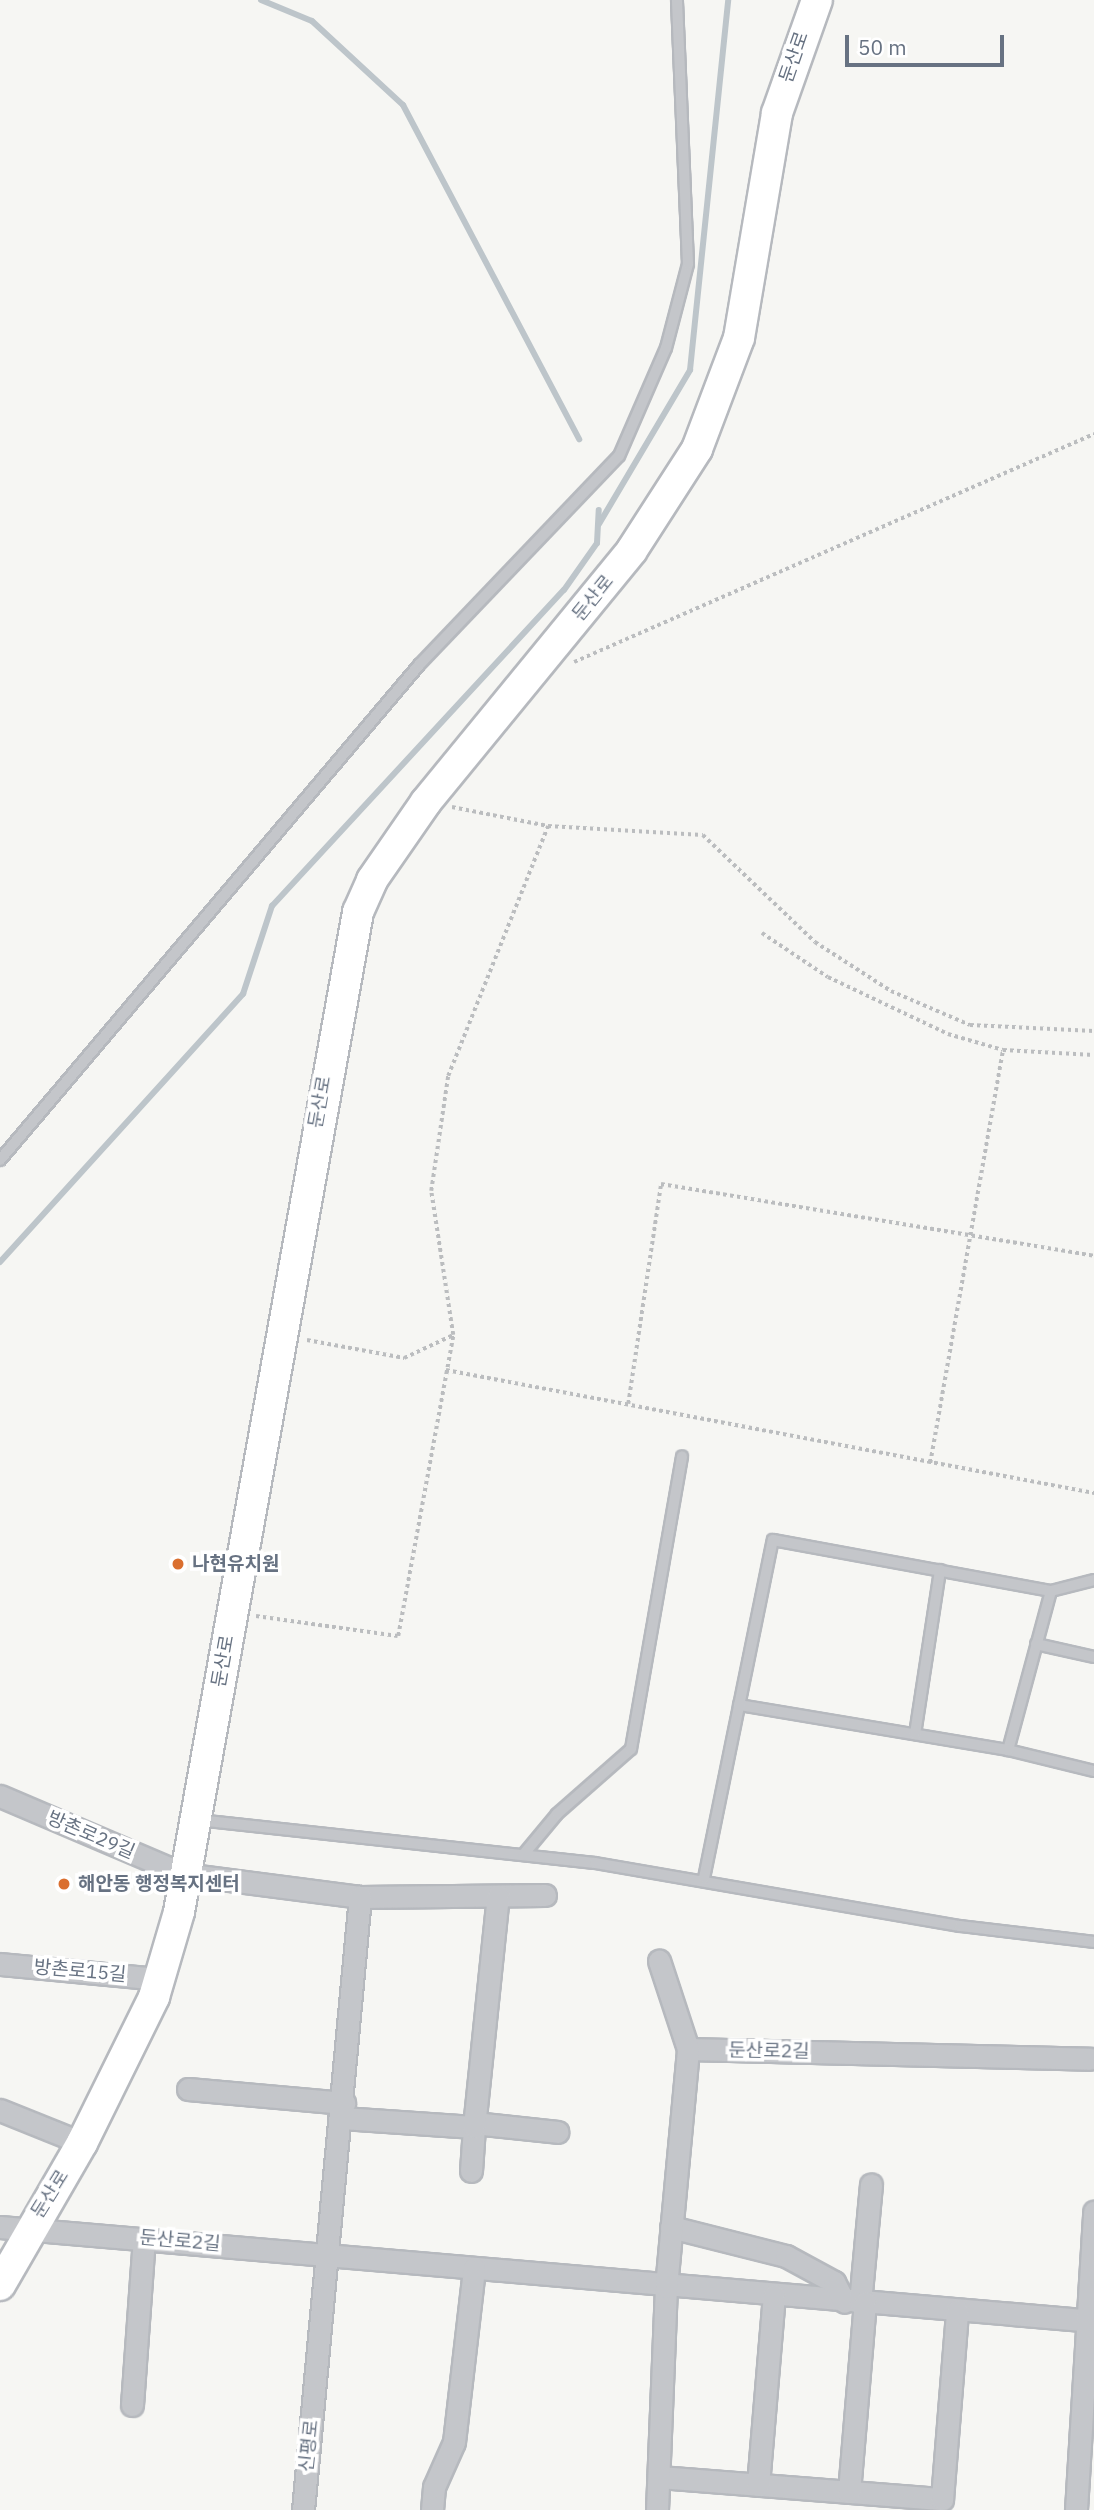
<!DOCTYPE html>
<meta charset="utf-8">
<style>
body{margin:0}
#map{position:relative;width:1094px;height:2510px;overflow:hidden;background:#f6f6f3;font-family:"IBM Plex Sans","Noto Sans KR",sans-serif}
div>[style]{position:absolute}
.stream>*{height:6px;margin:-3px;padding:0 3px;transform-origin:3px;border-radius:3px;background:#bdc5ca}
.path>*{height:3.5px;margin-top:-1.75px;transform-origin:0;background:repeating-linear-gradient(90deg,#bbbdbf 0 3.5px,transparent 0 7px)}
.roads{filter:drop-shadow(2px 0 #b6b9be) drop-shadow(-2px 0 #b6b9be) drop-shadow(0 2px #b6b9be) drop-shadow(0 -2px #b6b9be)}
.lane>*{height:10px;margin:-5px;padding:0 5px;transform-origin:5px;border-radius:5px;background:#c4c6ca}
.street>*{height:21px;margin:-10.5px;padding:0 10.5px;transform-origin:10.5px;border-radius:10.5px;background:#c4c6ca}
.secondary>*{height:30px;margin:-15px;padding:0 15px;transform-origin:15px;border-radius:15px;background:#fff}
.dots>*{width:19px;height:19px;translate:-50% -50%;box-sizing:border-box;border:4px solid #fff;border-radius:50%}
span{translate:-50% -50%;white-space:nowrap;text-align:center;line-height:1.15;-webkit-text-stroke:7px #fff;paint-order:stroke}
.street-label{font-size:19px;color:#677282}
.poi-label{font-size:19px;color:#677282;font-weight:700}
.left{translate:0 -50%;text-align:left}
.scale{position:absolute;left:845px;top:35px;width:159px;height:32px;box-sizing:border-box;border:4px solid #677282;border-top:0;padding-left:9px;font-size:21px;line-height:24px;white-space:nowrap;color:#677282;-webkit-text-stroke:5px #fff;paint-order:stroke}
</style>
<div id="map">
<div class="stream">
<div style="left:261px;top:0;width:55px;rotate:22.4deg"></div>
<div style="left:312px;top:21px;width:124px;rotate:42.7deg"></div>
<div style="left:403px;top:105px;width:378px;rotate:62.2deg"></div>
<div style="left:599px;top:524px;width:179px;rotate:-59.4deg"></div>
<div style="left:690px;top:370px;width:372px;rotate:-84.1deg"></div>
<div style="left:0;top:1262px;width:362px;rotate:-47.8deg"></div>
<div style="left:243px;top:994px;width:93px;rotate:-71.8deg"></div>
<div style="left:272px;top:906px;width:430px;rotate:-47.3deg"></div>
<div style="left:564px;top:590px;width:57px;rotate:-54.9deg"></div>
<div style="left:597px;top:543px;width:33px;rotate:-87deg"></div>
</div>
<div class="path">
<div style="left:574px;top:662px;width:568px;rotate:-23.68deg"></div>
<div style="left:452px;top:807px;width:98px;rotate:11.2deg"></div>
<div style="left:548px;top:826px;width:155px;rotate:3.3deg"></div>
<div style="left:703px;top:835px;width:155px;rotate:43.7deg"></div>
<div style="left:815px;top:942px;width:90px;rotate:32.8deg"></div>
<div style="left:891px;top:991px;width:86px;rotate:23.3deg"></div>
<div style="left:970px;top:1025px;width:124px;rotate:2.8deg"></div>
<div style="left:762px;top:933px;width:79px;rotate:33.7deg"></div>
<div style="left:828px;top:977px;width:133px;rotate:25.4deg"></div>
<div style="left:948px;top:1034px;width:57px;rotate:16.2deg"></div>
<div style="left:1003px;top:1050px;width:91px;rotate:3.1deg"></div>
<div style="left:307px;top:1340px;width:99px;rotate:10.5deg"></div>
<div style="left:404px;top:1358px;width:54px;rotate:-25.1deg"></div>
<div style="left:453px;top:1335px;width:146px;rotate:-98.7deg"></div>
<div style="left:431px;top:1191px;width:116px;rotate:-81.6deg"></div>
<div style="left:448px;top:1076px;width:269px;rotate:-68.2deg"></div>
<div style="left:446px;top:1370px;width:660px;rotate:10.75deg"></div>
<div style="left:628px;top:1404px;width:222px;rotate:-81.5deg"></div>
<div style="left:661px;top:1184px;width:439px;rotate:9.4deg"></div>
<div style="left:930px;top:1463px;width:419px;rotate:-80deg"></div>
<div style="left:256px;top:1616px;width:143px;rotate:8deg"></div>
<div style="left:398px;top:1636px;width:306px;rotate:-79.6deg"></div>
</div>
<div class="roads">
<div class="lane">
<div style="left:0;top:1160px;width:649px;rotate:-49.75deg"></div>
<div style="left:419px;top:665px;width:289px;rotate:-46.3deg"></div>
<div style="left:619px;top:456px;width:118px;rotate:-66.5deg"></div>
<div style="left:666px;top:348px;width:87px;rotate:-75.3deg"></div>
<div style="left:688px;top:264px;width:264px;rotate:-92.4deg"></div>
<div style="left:1051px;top:1591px;width:165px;rotate:105.1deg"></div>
<div style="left:1008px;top:1750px;width:89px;rotate:13.7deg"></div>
<div style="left:1036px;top:1644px;width:59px;rotate:12.6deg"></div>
<div style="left:739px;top:1705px;width:273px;rotate:9.5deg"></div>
<div style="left:915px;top:1734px;width:166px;rotate:-81.3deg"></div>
<div style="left:198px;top:1820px;width:399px;rotate:6.2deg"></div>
<div style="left:595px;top:1863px;width:370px;rotate:9.8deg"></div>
<div style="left:960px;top:1926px;width:135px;rotate:6.8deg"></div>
<div style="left:523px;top:1855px;width:53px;rotate:-50.3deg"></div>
<div style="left:557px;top:1814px;width:98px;rotate:-41.3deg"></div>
<div style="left:631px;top:1749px;width:297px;rotate:-80.1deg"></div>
<div style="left:704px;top:1878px;width:345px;rotate:-78.5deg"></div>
<div style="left:773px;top:1540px;width:283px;rotate:10.4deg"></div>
<div style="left:1051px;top:1591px;width:44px;rotate:-14.3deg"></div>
</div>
<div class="street">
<div style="left:0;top:1796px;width:199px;rotate:23.1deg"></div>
<div style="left:183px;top:1874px;width:178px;rotate:7.4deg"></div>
<div style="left:360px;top:1897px;width:185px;rotate:-0.6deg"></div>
<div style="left:0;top:1964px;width:161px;rotate:5.4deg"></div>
<div style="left:688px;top:2049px;width:402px;rotate:1.4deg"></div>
<div style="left:188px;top:2089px;width:157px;rotate:5.1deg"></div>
<div style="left:0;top:2110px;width:88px;rotate:21.9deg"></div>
<div style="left:342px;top:2118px;width:132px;rotate:3.9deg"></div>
<div style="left:474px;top:2127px;width:44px;rotate:93.9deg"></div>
<div style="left:474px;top:2123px;width:84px;rotate:6.1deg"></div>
<div style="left:474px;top:2127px;width:232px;rotate:-84.1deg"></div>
<div style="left:0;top:2227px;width:1098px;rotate:4.91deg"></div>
<div style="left:671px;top:2227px;width:119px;rotate:14.2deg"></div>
<div style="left:786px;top:2256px;width:55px;rotate:28.4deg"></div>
<div style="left:834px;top:2282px;width:22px;rotate:63deg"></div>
<div style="left:860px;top:2303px;width:119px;rotate:-84.7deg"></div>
<div style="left:132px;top:2405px;width:167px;rotate:-85.9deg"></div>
<div style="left:660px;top:2477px;width:283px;rotate:4.5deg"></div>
<div style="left:942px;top:2499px;width:189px;rotate:-85.4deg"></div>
<div style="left:758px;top:2485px;width:190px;rotate:-85.2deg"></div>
<div style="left:849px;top:2492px;width:190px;rotate:-85.2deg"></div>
<div style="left:303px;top:2510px;width:616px;rotate:-84.69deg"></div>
<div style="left:432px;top:2510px;width:23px;rotate:-85deg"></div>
<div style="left:434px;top:2487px;width:49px;rotate:-66deg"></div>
<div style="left:454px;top:2442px;width:175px;rotate:-83.4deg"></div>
<div style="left:657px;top:2510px;width:223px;rotate:-87.7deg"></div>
<div style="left:666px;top:2287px;width:239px;rotate:-84.7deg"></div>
<div style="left:688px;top:2049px;width:93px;rotate:-108.2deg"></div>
<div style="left:1076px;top:2510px;width:299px;rotate:-86.5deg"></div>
</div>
<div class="secondary">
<div style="left:0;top:2285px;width:164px;rotate:-60deg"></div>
<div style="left:82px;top:2143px;width:163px;rotate:-63.7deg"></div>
<div style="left:154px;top:1997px;width:89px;rotate:-73.6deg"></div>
<div style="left:179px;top:1912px;width:1016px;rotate:-79.85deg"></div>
<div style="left:358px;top:912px;width:35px;rotate:-66deg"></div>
<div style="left:372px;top:880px;width:95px;rotate:-55.3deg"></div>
<div style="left:426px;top:802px;width:325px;rotate:-50.7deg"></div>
<div style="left:632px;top:550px;width:120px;rotate:-57.2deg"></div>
<div style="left:697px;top:449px;width:119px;rotate:-69.3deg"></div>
<div style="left:739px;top:338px;width:228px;rotate:-80.4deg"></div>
<div style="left:777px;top:113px;width:120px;rotate:-70.5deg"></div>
</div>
</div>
<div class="dots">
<div style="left:178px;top:1564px;background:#da6f2f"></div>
<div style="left:64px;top:1884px;background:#da6f2f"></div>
</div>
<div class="street-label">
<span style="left:794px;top:57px;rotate:-71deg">둔산로</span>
<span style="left:593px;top:598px;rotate:-51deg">둔산로</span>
<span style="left:320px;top:1102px;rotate:-80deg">둔산로</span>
<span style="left:223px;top:1661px;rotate:-80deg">둔산로</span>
<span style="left:91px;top:1835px;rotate:23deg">방촌로29길</span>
<span style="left:80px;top:1971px;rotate:5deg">방촌로15길</span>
<span style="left:769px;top:2051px;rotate:1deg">둔산로2길</span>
<span style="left:50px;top:2194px;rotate:-58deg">둔산로</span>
<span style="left:180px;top:2241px;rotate:5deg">둔산로2길</span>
<span style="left:309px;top:2446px;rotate:-84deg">신평로</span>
</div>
<div class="poi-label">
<span class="left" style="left:192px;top:1564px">나현유치원</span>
<span class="left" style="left:78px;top:1884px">해안동 행정복지센터</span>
</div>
<div class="scale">50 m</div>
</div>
